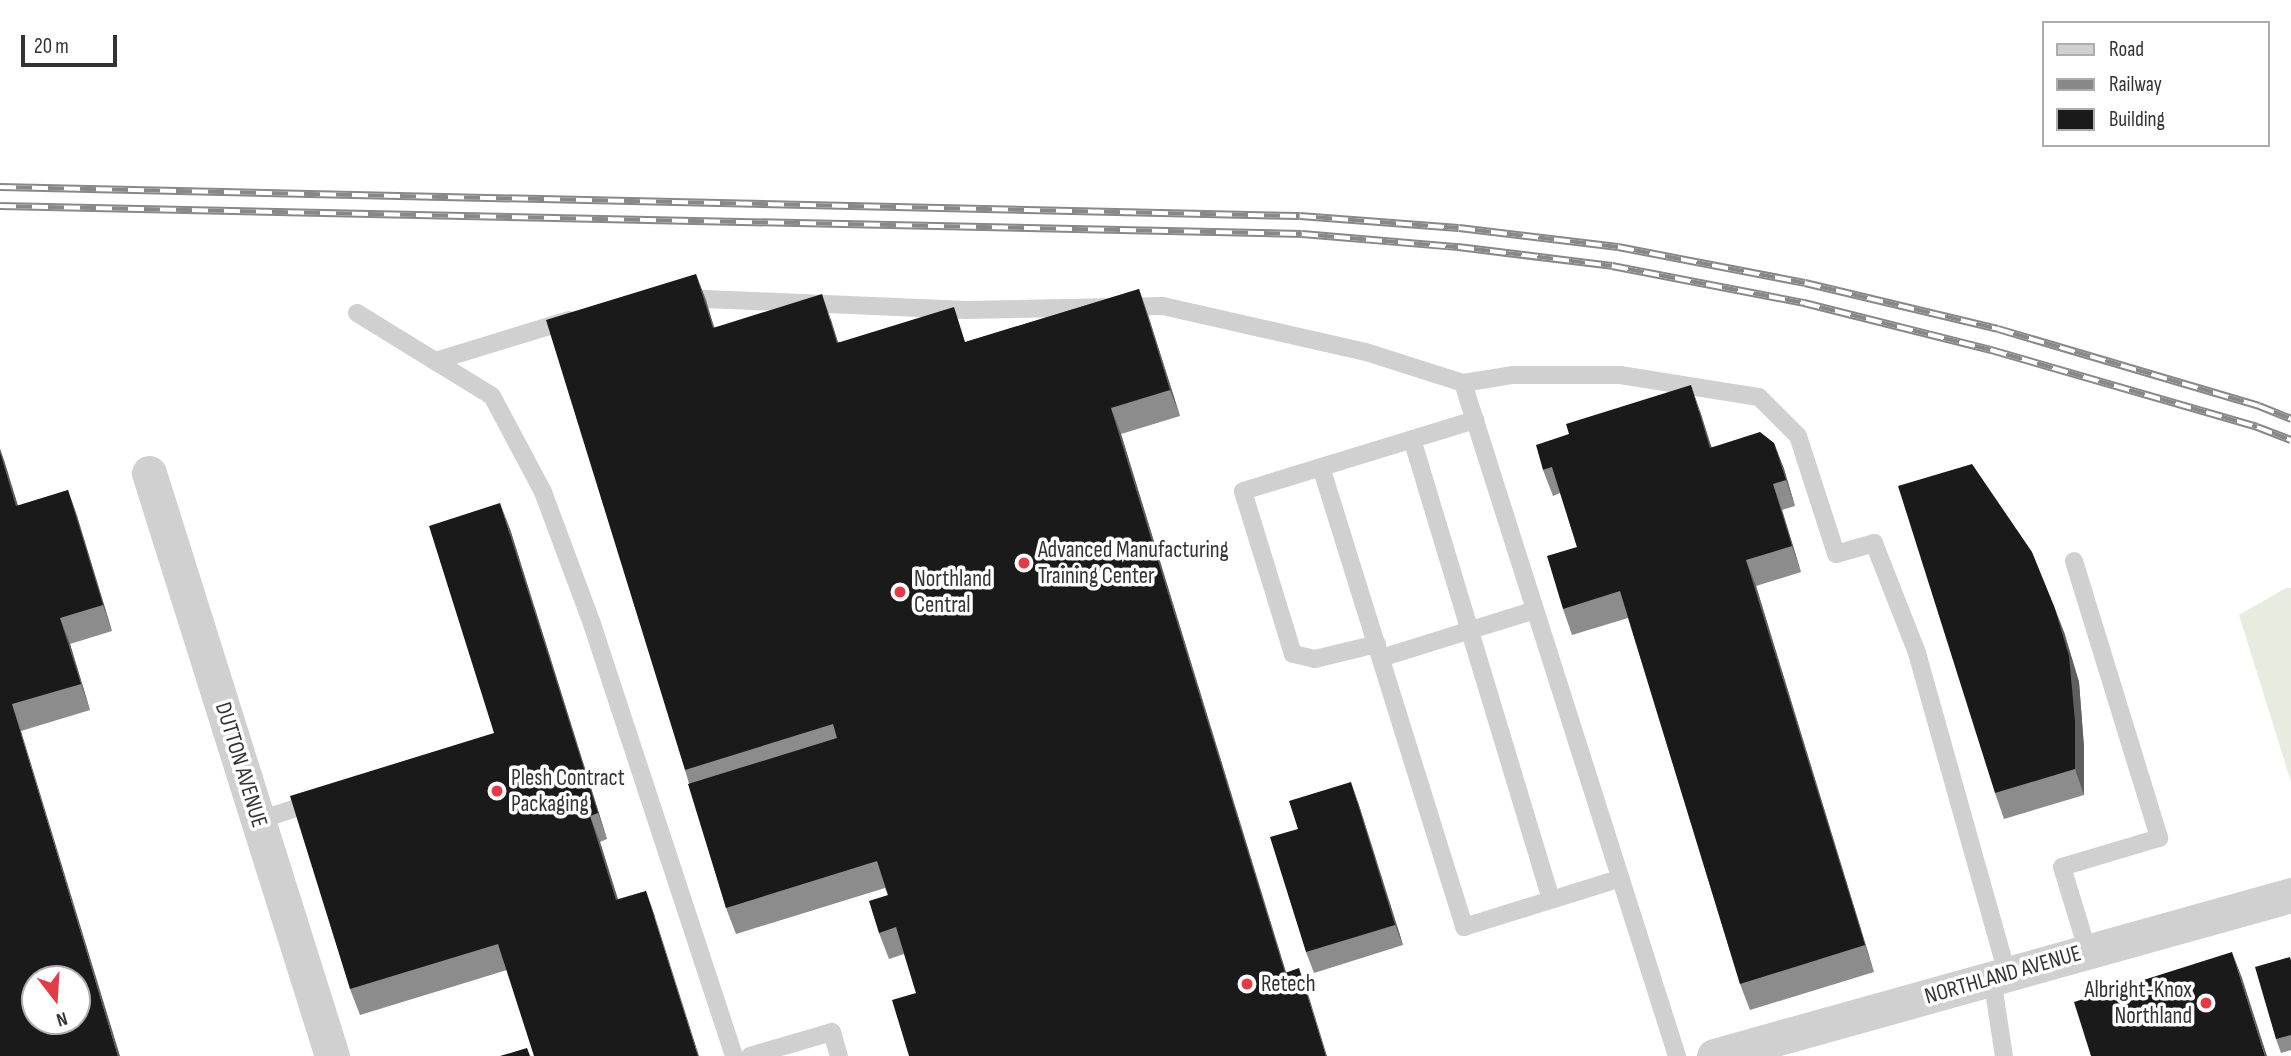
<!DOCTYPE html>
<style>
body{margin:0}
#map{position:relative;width:2291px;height:1056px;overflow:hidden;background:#fff;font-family:"Sofia Sans Condensed",sans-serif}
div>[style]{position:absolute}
.green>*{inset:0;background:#e6ecdf}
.service>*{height:18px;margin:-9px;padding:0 9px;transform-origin:9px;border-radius:9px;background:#d0d0d0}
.minor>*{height:35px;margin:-17.5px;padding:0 17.5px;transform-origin:17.5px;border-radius:17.5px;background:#d0d0d0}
.rail>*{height:8px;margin-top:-4px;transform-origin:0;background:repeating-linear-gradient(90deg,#fff 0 16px,#888 0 32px);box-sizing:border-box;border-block:2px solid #888}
.wall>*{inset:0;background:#8c8c8c}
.shaded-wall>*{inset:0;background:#5f5f5f}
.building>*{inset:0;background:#1a1a1a}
.dots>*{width:19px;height:19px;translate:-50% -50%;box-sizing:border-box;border:4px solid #fff;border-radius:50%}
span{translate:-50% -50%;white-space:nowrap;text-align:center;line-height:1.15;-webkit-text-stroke:7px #fff;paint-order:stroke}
.poi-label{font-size:23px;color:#333}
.left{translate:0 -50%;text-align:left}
.right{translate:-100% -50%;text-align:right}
.street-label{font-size:23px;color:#333}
.legend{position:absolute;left:2042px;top:21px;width:228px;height:126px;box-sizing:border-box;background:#fff;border:2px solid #adadad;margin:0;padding:9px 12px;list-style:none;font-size:21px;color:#333}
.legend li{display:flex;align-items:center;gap:14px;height:35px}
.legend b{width:35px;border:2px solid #adadad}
.north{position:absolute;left:21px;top:965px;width:70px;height:70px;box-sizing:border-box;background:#fff;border:2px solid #adadad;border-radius:50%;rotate:163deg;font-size:19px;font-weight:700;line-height:28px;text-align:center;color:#333}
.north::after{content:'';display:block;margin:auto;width:24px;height:32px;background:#e63946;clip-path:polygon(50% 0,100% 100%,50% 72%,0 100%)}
.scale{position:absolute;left:21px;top:35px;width:96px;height:32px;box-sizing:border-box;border:4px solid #333;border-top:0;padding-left:9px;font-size:21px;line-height:24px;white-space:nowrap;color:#333;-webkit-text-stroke:5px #fff;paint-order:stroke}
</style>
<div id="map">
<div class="green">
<div style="clip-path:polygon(2286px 588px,2291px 588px,2291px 782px,2239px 615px)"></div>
</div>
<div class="service">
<div style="left:682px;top:298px;width:285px;rotate:2.4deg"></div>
<div style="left:967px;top:310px;width:196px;rotate:-1.2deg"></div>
<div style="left:1163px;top:306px;width:208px;rotate:12.8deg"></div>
<div style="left:1366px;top:352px;width:102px;rotate:17.7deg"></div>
<div style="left:1463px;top:383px;width:706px;rotate:72.36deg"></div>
<div style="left:357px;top:313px;width:158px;rotate:31.6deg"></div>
<div style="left:492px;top:396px;width:109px;rotate:62deg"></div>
<div style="left:543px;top:492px;width:141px;rotate:69.6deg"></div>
<div style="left:592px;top:624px;width:455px;rotate:71.8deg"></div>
<div style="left:435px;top:361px;width:140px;rotate:-17deg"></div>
<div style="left:1463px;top:383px;width:51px;rotate:-9.1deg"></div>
<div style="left:1513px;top:375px;width:107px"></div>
<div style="left:1620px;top:375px;width:141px;rotate:9deg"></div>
<div style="left:1759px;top:397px;width:55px;rotate:45deg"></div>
<div style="left:1798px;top:436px;width:124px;rotate:72.1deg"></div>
<div style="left:1836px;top:554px;width:40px;rotate:-16deg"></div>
<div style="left:1874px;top:543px;width:118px;rotate:68.6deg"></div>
<div style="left:1917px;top:653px;width:333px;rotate:74.3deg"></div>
<div style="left:1412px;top:439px;width:481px;rotate:73.2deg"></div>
<div style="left:1321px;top:467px;width:482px;rotate:72.7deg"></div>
<div style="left:1464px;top:927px;width:164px;rotate:-17.3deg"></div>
<div style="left:2074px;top:561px;width:290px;rotate:72.9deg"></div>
<div style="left:2159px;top:838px;width:101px;rotate:163.4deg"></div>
<div style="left:2062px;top:867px;width:89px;rotate:73deg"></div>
<div style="left:1377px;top:644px;width:64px;rotate:166.4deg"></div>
<div style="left:1315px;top:659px;width:23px;rotate:-167deg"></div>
<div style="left:1293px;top:654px;width:170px;rotate:-107.1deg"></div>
<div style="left:1243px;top:491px;width:243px;rotate:-17deg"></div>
<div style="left:1381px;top:658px;width:161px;rotate:-17.3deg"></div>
<div style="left:259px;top:820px;width:59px;rotate:-17.8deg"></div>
<div style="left:1992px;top:978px;width:79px;rotate:81.3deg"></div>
<div style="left:750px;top:1056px;width:85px;rotate:-16.3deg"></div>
<div style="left:832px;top:1032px;width:25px;rotate:74deg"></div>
</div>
<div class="minor">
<div style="left:149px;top:473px;width:611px;rotate:72.57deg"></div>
<div style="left:1714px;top:1056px;width:599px;rotate:-15.59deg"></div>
</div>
<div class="rail">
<div style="left:0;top:187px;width:1300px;rotate:1.28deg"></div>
<div style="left:1300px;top:216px;width:159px;rotate:4.3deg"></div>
<div style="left:1459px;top:228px;width:160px;rotate:6.8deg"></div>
<div style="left:1618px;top:247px;width:190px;rotate:10.9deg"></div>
<div style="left:1805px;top:283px;width:198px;rotate:13.4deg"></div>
<div style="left:1998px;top:329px;width:272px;rotate:16.4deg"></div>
<div style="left:2259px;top:406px;width:35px;rotate:22deg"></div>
<div style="left:0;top:206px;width:1302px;rotate:1.23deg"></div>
<div style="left:1302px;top:234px;width:157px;rotate:4.8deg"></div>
<div style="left:1458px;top:247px;width:155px;rotate:7deg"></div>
<div style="left:1612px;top:266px;width:196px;rotate:10.9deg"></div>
<div style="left:1804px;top:303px;width:193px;rotate:14.1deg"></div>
<div style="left:1991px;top:350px;width:277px;rotate:16.1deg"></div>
<div style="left:2257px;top:427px;width:36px;rotate:21deg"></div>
</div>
<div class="wall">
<div style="clip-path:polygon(696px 274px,714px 327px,831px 320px,838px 342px,966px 342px,1139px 289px,1148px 315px,1180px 416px,1121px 434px,1286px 972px,1308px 994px,916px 993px,904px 954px,889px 959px,879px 933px,888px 895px,885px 888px,736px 934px,726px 908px,685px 770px)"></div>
<div style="clip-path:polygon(1700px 411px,1711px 447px,1774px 443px,1784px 469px,1795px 506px,1782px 510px,1801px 572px,1756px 586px,1874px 972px,1750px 1010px,1740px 984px,1628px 618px,1572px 635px,1563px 609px,1577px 547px,1560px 493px,1553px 496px,1543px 470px)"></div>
<div style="clip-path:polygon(0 449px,18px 506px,68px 490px,77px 516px,112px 631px,70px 644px,90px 710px,21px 731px,0 1056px)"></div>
<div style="clip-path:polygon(510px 529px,607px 839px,600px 842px,618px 899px,646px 891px,655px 917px,507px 970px,360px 1015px,350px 989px,494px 733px)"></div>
<div style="clip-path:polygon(2064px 632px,2079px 682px,2084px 747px,2084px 795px,2004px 819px,1995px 793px)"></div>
<div style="clip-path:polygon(1358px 802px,1403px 945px,1314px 973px,1306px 952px,1298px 829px)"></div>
<div style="clip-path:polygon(2291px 960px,2291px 1050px,2281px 1053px,2276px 1039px)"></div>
</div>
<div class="shaded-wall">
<div style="clip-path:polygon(696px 274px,706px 300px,722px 354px,713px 328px)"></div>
<div style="clip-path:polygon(1139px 289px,1148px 315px,1180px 416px,1170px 390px)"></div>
<div style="clip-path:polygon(822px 294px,831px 320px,846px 369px,837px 343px)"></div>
<div style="clip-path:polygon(1691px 385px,1700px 411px,1720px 474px,1710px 448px)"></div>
<div style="clip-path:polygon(1111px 408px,1121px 434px,1294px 999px,1285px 973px)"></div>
<div style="clip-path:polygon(1774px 443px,1784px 469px,1795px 506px,1786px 480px)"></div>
<div style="clip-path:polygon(0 449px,4px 460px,26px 532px,16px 506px,0 452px)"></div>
<div style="clip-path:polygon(1773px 484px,1782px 510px,1801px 572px,1792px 546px)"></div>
<div style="clip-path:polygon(68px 490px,77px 516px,112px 631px,103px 605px)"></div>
<div style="clip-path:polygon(500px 503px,510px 529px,607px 839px,598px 813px)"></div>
<div style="clip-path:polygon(1746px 560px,1756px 586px,1874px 972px,1865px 945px)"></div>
<div style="clip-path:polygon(2054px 606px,2064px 632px,2079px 682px,2084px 747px,2084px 795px,2075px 769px)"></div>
<div style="clip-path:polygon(60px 618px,70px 644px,90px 710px,81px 684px)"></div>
<div style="clip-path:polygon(12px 704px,21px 731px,120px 1056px,118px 1056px)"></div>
<div style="clip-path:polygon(1351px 782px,1358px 802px,1403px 945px,1395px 925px)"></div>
<div style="clip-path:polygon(590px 816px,600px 842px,626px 926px,616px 900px)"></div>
<div style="clip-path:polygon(646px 891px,655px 917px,699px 1056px,698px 1056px)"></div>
<div style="clip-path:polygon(2232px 952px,2242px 978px,2267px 1056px,2265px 1056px)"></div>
<div style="clip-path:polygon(1299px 968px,1308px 994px,1327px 1056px,1326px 1056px)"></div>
</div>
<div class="building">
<div style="clip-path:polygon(696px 274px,713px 328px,822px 294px,837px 343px,954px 307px,965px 342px,1139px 289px,1170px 390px,1111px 408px,1285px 973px,1299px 968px,1326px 1056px,909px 1056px,892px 1000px,916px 993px,896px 927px,879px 933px,869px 901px,888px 895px,877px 861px,726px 908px,688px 784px,837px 738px,833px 724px,685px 770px,546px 320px)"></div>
<div style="clip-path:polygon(1691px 385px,1710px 448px,1760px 432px,1774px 443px,1786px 480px,1773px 484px,1792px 546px,1746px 560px,1865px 945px,1740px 984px,1620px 591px,1563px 609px,1547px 556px,1577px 547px,1552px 467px,1543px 470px,1536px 445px,1569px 434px,1566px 424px)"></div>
<div style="clip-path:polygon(evenodd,0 452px,16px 506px,68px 490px,103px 605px,60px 618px,81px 684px,12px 704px,118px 1056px,0 1056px,0 452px,35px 979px,77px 979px,77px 1021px,35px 1021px,35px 979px)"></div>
<div style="clip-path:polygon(1972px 464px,2032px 552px,2054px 606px,2069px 656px,2075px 721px,2075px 769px,1995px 793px,1898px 486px)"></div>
<div style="clip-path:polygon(500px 503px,598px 813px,590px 816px,616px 900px,646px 891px,698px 1056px,534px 1056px,498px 944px,350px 989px,290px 796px,494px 733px,429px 526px)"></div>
<div style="clip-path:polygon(1351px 782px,1395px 925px,1306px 952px,1270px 837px,1298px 829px,1289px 801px)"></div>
<div style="clip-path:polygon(2232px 952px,2265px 1056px,2091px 1056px,2074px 1002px)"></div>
<div style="clip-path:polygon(2290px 957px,2291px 961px,2291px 1035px,2276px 1039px,2255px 967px)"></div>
<div style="clip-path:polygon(527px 1048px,530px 1056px,500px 1056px)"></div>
</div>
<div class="dots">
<div style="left:1024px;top:563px;background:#e63946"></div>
<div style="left:900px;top:592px;background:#e63946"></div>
<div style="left:497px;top:791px;background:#e63946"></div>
<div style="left:1247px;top:984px;background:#e63946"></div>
<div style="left:2206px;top:1003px;background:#e63946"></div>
</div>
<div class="poi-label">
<span class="left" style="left:1038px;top:563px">Advanced Manufacturing<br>Training Center</span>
<span class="left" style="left:914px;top:592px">Northland<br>Central</span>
<span class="left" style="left:511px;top:791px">Plesh Contract<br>Packaging</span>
<span class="left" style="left:1261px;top:984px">Retech</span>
<span class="right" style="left:2192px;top:1003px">Albright-Knox<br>Northland</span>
</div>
<div class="street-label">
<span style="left:241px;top:765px;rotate:73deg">DUTTON AVENUE</span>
<span style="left:2003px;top:975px;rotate:-16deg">NORTHLAND AVENUE</span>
</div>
<ul class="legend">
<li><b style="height:9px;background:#d0d0d0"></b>Road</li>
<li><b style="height:9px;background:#888"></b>Railway</li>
<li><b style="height:19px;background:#1a1a1a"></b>Building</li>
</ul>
<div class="north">N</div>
<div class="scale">20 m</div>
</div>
